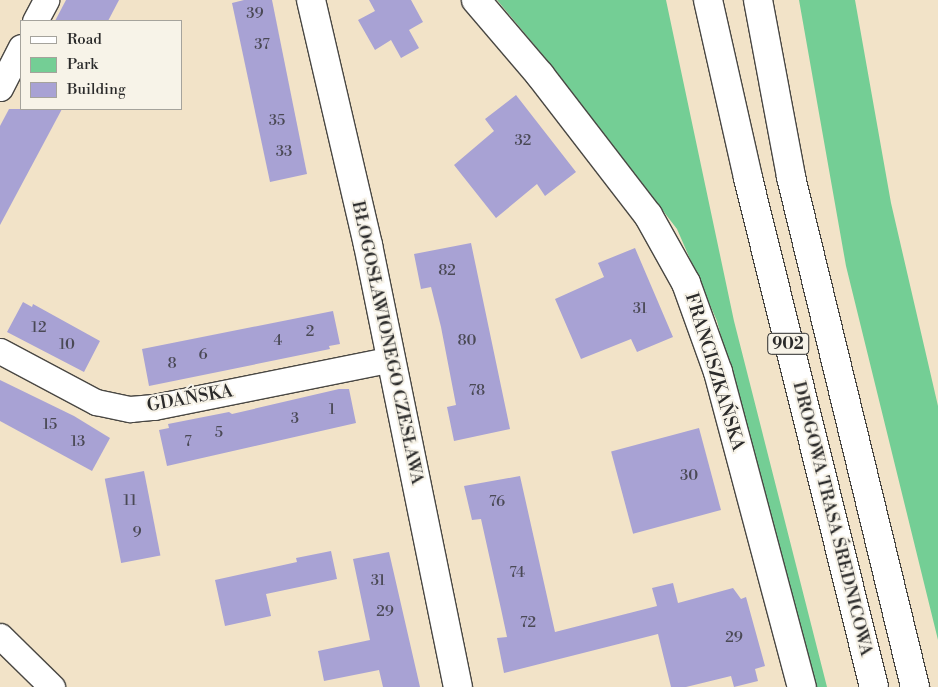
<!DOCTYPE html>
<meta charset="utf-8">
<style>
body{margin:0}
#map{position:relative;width:938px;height:687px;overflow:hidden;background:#f2e3c8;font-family:"Libre Bodoni",serif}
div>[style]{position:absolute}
.green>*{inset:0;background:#74ce95}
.building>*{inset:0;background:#a8a2d4;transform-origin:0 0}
.roads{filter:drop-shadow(1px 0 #494743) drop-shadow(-1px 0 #494743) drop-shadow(0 1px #494743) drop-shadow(0 -1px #494743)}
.street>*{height:25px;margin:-12.5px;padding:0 12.5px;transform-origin:12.5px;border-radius:12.5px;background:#fff}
.secondary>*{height:28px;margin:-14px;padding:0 14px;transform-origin:14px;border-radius:14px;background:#fff}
.primary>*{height:28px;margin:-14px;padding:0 14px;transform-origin:14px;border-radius:14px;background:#fff}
span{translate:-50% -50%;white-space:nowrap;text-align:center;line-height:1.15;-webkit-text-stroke:4px #f7f3e8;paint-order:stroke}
.number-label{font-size:15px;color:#4a4955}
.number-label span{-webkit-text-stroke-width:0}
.shield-label span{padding:1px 4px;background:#f7f3e8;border:1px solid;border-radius:4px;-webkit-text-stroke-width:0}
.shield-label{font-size:16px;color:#2b2b2b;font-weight:700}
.street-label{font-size:18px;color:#2b2b2b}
.legend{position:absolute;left:20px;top:20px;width:162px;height:90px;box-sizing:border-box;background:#f7f3e8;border:1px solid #a5a39c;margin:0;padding:6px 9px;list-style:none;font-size:15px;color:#2b2b2b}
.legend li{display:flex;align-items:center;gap:10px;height:25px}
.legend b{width:25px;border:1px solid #a5a39c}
</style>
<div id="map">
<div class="green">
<div style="clip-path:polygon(497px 0,666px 0,734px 321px,827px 687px,812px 687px,717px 321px,677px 229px,546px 59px)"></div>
<div style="clip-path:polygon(799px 0,855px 0,891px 203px,938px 406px,938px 640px,846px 266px)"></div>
</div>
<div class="building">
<div style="clip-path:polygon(66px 0,119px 0,108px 21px,55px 21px)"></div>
<div style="clip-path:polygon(244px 0,272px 0,307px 174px,270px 182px,232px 3px)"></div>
<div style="clip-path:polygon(369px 0,411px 0,423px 22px,409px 30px,419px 48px,401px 58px,391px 40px,375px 50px,358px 20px,375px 11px)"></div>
<div style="clip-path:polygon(516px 95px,576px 172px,545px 196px,537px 184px,496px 218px,454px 165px,494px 131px,485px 119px)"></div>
<div style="clip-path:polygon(9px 109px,62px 109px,0 225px,0 126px)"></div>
<div style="clip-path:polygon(471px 243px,510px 429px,454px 441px,447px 407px,456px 405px,441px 327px,431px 287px,421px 289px,414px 254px)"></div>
<div style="clip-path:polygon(635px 248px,673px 337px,637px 352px,631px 339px,581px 359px,555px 299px,604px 277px,598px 263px)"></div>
<div style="clip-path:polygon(23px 302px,32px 307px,33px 304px,100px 341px,84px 372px,7px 332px)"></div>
<div style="clip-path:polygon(333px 311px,340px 344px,329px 346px,330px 349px,149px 386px,142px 349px)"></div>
<div style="clip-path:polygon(0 380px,74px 416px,110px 438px,92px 471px,0 421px)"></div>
<div style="clip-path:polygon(339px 389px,349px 389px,356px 423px,167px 466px,159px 430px,169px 428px,168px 424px,229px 412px,232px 414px)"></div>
<div style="left:699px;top:428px;width:85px;height:91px;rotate:75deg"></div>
<div style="left:144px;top:471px;width:86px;height:40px;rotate:79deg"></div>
<div style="clip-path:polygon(520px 476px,555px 632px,657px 606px,652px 588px,673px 583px,678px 603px,733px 588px,741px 599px,746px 597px,765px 666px,755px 669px,758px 681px,734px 687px,731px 676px,686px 687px,671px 687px,658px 634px,504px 673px,497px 638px,507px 637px,501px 609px,481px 519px,472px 520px,464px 486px)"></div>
<div style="clip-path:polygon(331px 551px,337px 579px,266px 594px,271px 616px,225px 626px,215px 580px,297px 562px,296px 558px)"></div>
<div style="clip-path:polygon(389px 552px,420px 687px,383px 687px,379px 670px,324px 681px,318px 651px,370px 640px,353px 559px)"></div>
</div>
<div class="roads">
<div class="street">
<div style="left:35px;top:21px;width:24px;rotate:-62deg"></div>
<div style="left:0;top:88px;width:46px;rotate:-62.9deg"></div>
<div style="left:0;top:351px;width:109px;rotate:28deg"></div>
<div style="left:96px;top:402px;width:35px;rotate:12deg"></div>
<div style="left:130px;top:409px;width:24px;rotate:-5deg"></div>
<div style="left:154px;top:407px;width:242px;rotate:-11.4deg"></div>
<div style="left:0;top:636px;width:73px;rotate:44.4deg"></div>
</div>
<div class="secondary">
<div style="left:311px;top:0;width:252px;rotate:76.9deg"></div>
<div style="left:368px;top:245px;width:451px;rotate:78.5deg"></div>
<div style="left:476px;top:0;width:99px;rotate:49.5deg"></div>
<div style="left:540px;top:75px;width:177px;rotate:52.4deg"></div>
<div style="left:648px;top:215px;width:78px;rotate:60.8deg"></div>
<div style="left:686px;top:283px;width:95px;rotate:70.2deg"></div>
<div style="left:718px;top:372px;width:326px;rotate:75.1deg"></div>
</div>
<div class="primary">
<div style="left:708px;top:0;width:182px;rotate:77.3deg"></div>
<div style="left:748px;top:178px;width:524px;rotate:76.1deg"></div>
<div style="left:758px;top:0;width:180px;rotate:79.4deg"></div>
<div style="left:791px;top:177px;width:525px;rotate:76.33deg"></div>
</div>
</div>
<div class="number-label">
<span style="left:255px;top:14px">39</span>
<span style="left:262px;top:45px">37</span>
<span style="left:277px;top:121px">35</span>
<span style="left:523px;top:141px">32</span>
<span style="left:284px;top:152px">33</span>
<span style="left:447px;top:271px">82</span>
<span style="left:640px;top:309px">31</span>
<span style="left:39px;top:328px">12</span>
<span style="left:310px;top:332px">2</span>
<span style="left:278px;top:341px">4</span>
<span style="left:467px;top:341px">80</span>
<span style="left:67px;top:345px">10</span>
<span style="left:203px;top:355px">6</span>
<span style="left:172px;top:364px">8</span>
<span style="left:477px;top:391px">78</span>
<span style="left:332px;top:410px">1</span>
<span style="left:295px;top:419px">3</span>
<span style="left:50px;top:425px">15</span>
<span style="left:219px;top:433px">5</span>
<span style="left:78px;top:442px">13</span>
<span style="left:188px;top:442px">7</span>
<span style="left:689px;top:476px">30</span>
<span style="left:130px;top:501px">11</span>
<span style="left:497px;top:502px">76</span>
<span style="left:137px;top:533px">9</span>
<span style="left:517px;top:573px">74</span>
<span style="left:378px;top:581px">31</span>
<span style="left:385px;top:612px">29</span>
<span style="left:528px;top:623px">72</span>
<span style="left:734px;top:638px">29</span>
</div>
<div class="shield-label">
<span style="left:788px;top:344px">902</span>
</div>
<div class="street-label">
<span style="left:387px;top:343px;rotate:78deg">BŁOGOSŁAWIONEGO CZESŁAWA</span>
<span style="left:714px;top:372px;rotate:73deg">FRANCISZKAŃSKA</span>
<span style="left:190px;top:399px;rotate:-10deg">GDAŃSKA</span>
<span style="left:832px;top:519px;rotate:76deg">DROGOWA TRASA ŚREDNICOWA</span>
</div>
<ul class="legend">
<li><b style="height:6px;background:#fff"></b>Road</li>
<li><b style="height:14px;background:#74ce95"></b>Park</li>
<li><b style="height:14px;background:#a8a2d4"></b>Building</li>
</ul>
</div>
